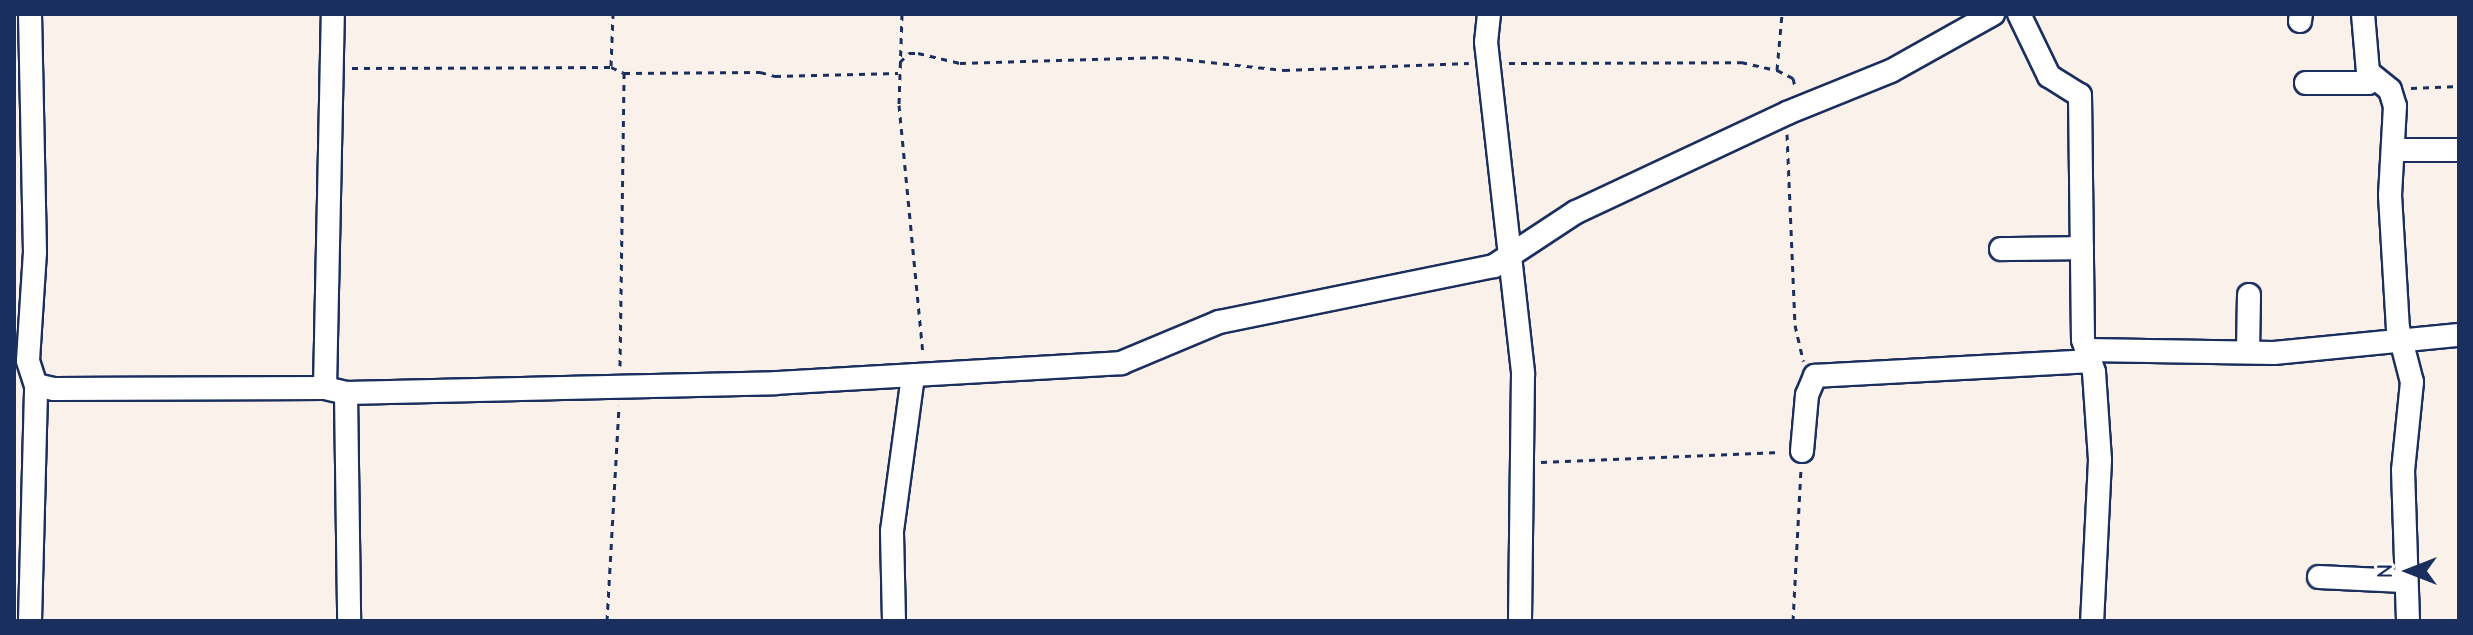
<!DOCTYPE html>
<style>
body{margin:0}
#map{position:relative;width:2473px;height:635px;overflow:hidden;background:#faf2ea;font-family:"Comic Neue",sans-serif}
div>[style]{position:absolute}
.path>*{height:3px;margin-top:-1.5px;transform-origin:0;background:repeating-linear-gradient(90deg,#1b2f5e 0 6px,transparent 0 12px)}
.roads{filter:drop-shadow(2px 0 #1b2f5e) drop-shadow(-2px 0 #1b2f5e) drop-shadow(0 2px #1b2f5e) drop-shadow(0 -2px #1b2f5e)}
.minor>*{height:22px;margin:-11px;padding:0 11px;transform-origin:11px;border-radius:11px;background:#fff}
span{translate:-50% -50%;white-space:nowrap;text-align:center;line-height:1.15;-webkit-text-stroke:7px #fff;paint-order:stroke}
.frame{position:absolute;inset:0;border:16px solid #1b2f5e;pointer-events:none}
.north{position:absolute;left:2369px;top:531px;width:80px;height:80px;-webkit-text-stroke:6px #fff;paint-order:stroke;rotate:270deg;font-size:22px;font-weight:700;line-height:32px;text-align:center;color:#1b2f5e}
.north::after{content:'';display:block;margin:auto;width:28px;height:36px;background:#1b2f5e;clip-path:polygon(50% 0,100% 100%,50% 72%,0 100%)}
</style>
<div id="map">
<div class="path">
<div style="left:902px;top:14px;width:91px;rotate:91.9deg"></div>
<div style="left:899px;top:105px;width:251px;rotate:84.5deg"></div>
<div style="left:900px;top:62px;width:13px;rotate:-45deg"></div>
<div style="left:909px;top:53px;width:9px"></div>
<div style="left:918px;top:53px;width:43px;rotate:13.4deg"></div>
<div style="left:960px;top:63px;width:203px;rotate:-1.7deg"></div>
<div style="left:1163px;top:57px;width:122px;rotate:6.1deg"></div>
<div style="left:1284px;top:70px;width:185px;rotate:-2.2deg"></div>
<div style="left:1509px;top:63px;width:232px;rotate:-0.2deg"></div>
<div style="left:1741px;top:62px;width:37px;rotate:13deg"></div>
<div style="left:1777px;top:70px;width:18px;rotate:27deg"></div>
<div style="left:1793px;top:78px;width:9px;rotate:77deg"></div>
<div style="left:611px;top:66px;width:52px;rotate:-87.8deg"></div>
<div style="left:352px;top:68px;width:259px;rotate:-0.2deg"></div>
<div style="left:611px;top:67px;width:14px;rotate:25deg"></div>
<div style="left:624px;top:73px;width:136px;rotate:-0.4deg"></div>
<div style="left:760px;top:72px;width:16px;rotate:15deg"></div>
<div style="left:775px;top:76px;width:123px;rotate:-1.4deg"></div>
<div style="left:1777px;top:70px;width:56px;rotate:-84.9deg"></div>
<div style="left:2411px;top:88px;width:48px;rotate:-2.4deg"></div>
<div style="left:1787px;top:134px;width:191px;rotate:87.6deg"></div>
<div style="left:1795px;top:325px;width:37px;rotate:77deg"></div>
<div style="left:620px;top:366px;width:293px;rotate:-89.2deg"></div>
<div style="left:1541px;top:462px;width:240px;rotate:-2.4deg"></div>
<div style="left:607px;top:621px;width:216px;rotate:-86.8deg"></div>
<div style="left:1793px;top:621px;width:152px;rotate:-87deg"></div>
</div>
<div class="roads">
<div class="minor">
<div style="left:30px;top:14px;width:238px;rotate:88.8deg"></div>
<div style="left:35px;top:252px;width:109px;rotate:93.7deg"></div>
<div style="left:28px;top:361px;width:25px;rotate:72deg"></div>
<div style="left:36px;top:385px;width:18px;rotate:13deg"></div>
<div style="left:54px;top:389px;width:271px;rotate:-0.2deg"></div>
<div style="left:325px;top:388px;width:22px;rotate:13deg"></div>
<div style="left:346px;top:393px;width:430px;rotate:-1.3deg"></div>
<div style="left:776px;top:383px;width:346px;rotate:-3.3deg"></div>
<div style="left:1121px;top:363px;width:106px;rotate:-22.7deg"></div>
<div style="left:1219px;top:322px;width:281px;rotate:-11.5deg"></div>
<div style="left:1494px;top:266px;width:98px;rotate:-33.4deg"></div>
<div style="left:1576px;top:212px;width:233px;rotate:-25.1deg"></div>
<div style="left:1787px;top:113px;width:112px;rotate:-22deg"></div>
<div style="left:1891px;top:71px;width:117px;rotate:-29.2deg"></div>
<div style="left:1489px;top:14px;width:28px;rotate:96deg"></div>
<div style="left:1486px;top:42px;width:334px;rotate:83.6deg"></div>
<div style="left:1523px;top:374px;width:247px;rotate:90.7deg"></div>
<div style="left:2019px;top:14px;width:69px;rotate:64.2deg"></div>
<div style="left:2049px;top:76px;width:36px;rotate:32deg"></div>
<div style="left:2080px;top:95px;width:245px;rotate:89.3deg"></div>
<div style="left:2083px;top:340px;width:34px;rotate:71deg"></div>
<div style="left:2094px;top:372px;width:88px;rotate:86.1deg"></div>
<div style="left:2100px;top:460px;width:161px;rotate:92.8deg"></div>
<div style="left:2363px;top:14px;width:58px;rotate:85.1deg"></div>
<div style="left:2368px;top:72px;width:28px;rotate:39deg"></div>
<div style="left:2390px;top:90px;width:17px;rotate:73deg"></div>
<div style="left:2395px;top:106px;width:89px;rotate:93.2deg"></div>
<div style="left:2390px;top:195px;width:133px;rotate:86.6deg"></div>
<div style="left:2398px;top:328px;width:56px;rotate:75.5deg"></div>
<div style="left:2412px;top:382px;width:88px;rotate:95.8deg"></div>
<div style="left:2403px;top:470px;width:151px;rotate:88.1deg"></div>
<div style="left:2300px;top:21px;width:7px;rotate:-82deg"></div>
<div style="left:2306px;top:83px;width:62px"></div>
<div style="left:2368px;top:83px;width:7px;rotate:-45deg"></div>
<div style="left:2393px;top:150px;width:66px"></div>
<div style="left:2001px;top:249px;width:81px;rotate:-0.7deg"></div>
<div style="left:2086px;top:350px;width:188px;rotate:0.9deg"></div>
<div style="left:2274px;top:353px;width:186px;rotate:-5.6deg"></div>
<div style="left:2248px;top:352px;width:57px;rotate:-89deg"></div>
<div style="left:325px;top:388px;width:374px;rotate:-88.8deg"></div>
<div style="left:346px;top:393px;width:228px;rotate:89.2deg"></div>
<div style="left:1802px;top:451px;width:56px;rotate:-84.9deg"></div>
<div style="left:1807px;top:395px;width:21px;rotate:-67deg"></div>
<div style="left:1815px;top:376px;width:276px;rotate:-3.1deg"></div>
<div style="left:2319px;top:577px;width:84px;rotate:2.7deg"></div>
<div style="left:30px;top:621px;width:236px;rotate:-88.5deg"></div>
<div style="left:894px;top:621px;width:90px;rotate:-91.3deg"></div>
<div style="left:892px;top:531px;width:157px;rotate:-82.3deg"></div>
</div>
</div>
<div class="frame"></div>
<div class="north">N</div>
</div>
